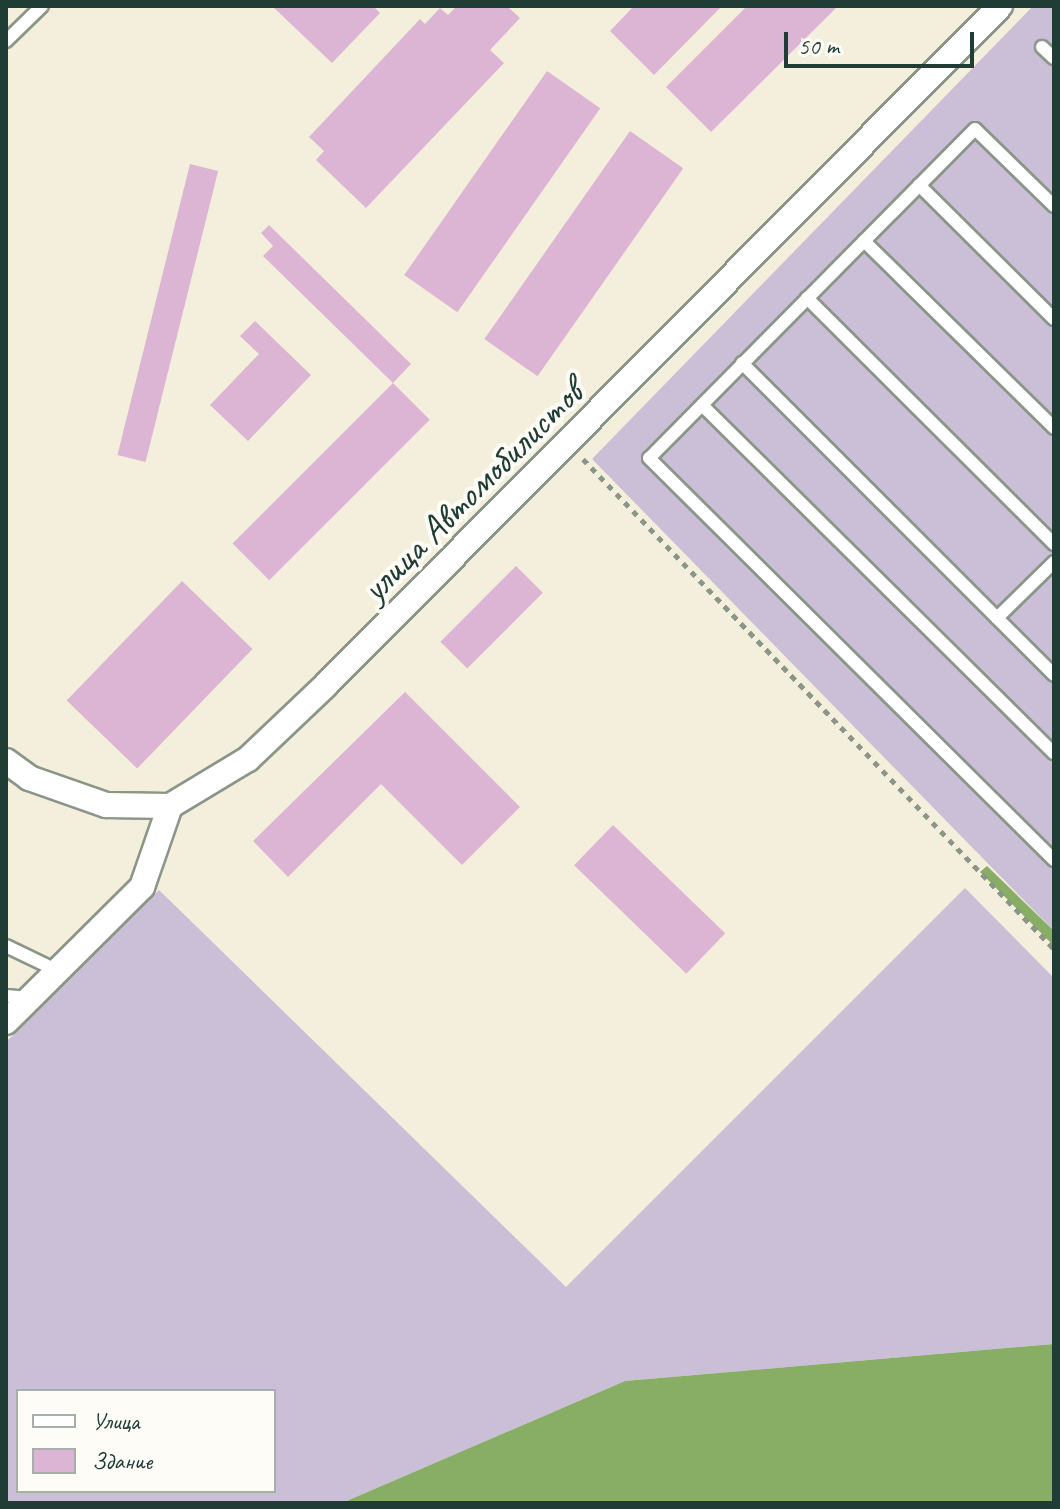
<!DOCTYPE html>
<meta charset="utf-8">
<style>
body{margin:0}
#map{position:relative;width:1060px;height:1509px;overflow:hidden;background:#f4efdc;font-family:Caveat,sans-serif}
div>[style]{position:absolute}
.industrial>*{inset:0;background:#cabfd6}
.forest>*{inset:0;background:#87ae64}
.building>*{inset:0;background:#dcb5d4;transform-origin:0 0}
.path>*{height:5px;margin-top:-2.5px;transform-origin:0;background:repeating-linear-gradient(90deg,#8a9688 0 6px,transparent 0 12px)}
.roads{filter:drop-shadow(2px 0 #8a9688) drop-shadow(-2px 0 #8a9688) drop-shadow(0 2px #8a9688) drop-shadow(0 -2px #8a9688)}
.lane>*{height:12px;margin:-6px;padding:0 6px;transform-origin:6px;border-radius:6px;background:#fff}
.street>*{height:24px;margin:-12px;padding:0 12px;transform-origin:12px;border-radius:12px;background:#fff}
span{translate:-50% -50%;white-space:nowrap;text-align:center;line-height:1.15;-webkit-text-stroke:8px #fdfcf7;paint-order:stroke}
.street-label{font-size:38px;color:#1f3d34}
.frame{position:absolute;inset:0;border:8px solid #1f3d34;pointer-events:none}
.legend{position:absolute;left:16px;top:1389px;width:260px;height:104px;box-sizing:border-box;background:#fdfcf7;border:2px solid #a4b0a9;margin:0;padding:10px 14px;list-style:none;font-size:24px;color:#1f3d34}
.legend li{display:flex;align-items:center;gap:16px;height:40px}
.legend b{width:40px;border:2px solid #a4b0a9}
.scale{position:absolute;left:784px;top:32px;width:190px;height:36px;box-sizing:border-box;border:4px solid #1f3d34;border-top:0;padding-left:10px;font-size:24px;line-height:28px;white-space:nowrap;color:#1f3d34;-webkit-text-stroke:6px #fdfcf7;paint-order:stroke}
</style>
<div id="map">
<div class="industrial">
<div style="clip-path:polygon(1033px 6px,1054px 6px,1054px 931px,592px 459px)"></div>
<div style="clip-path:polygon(evenodd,965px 888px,1054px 978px,1054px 1344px,625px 1381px,342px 1503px,6px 1503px,6px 1042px,159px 890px,566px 1287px,965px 888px,18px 1391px,274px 1391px,274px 1491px,18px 1491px,18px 1391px)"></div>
</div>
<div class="forest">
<div style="clip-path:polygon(987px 866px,1054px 931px,1054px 946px,980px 872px)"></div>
<div style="clip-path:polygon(1054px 1344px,1054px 1503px,342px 1503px,625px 1381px)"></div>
</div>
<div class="building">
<div style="clip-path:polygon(272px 6px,373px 6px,380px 13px,332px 63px)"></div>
<div style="clip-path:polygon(457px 6px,507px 6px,520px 18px,490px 50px,504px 63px,366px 208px,316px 160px,324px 151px,309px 137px,420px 19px,425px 24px,440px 8px,448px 15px)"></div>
<div style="clip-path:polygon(634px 6px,722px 6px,654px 75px,610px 31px)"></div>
<div style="clip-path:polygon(747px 6px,838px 6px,711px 132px,666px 87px)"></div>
<div style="left:547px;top:71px;width:65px;height:249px;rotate:35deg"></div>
<div style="left:630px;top:131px;width:65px;height:254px;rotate:35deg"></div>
<div style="left:190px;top:164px;width:29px;height:300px;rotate:14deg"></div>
<div style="clip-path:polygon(269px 225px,411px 364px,393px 383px,263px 256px,273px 246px,261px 233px)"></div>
<div style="clip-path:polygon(255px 321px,311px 375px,248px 441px,210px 405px,259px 354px,240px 336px)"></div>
<div style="left:393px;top:383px;width:52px;height:227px;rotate:45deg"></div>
<div style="left:516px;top:566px;width:38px;height:107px;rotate:45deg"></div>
<div style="left:182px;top:581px;width:98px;height:166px;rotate:44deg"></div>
<div style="clip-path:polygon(405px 692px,520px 807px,462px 865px,381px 784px,288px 877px,253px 841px)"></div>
<div style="left:613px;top:825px;width:156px;height:56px;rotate:44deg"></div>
</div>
<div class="path">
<div style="left:583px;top:459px;width:680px;rotate:46.13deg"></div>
</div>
<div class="roads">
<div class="lane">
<div style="left:6px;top:41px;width:50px;rotate:-44.2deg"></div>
<div style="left:1042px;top:47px;width:16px;rotate:43deg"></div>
<div style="left:919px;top:185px;width:190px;rotate:44.8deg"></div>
<div style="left:1054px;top:206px;width:110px;rotate:-135.7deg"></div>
<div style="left:975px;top:129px;width:463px;rotate:134.7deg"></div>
<div style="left:649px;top:458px;width:571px;rotate:44.79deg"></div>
<div style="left:864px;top:241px;width:267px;rotate:44.5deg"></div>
<div style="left:807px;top:298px;width:349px;rotate:44.9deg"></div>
<div style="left:742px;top:363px;width:441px;rotate:45deg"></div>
<div style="left:702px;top:405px;width:495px;rotate:44.7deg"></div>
<div style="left:997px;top:618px;width:80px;rotate:-44.5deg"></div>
<div style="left:6px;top:946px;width:58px;rotate:25.7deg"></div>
<div style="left:6px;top:996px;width:24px;rotate:5deg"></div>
</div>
<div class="street">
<div style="left:6px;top:761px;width:29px;rotate:36deg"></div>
<div style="left:29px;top:778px;width:82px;rotate:19.3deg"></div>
<div style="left:106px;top:805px;width:64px;rotate:0.9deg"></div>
<div style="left:6px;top:1022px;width:192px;rotate:-44.8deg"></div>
<div style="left:142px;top:887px;width:86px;rotate:-70.9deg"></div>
<div style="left:170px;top:806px;width:91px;rotate:-31.1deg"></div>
<div style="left:248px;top:759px;width:106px;rotate:-43.5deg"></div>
<div style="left:325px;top:686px;width:958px;rotate:-45.21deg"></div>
</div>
</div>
<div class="street-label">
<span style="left:472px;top:491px;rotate:-45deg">улица Автомобилистов</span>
</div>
<div class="frame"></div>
<ul class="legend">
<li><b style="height:10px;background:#fff"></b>Улица</li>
<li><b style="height:22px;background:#dcb5d4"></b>Здание</li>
</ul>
<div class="scale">50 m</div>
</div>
